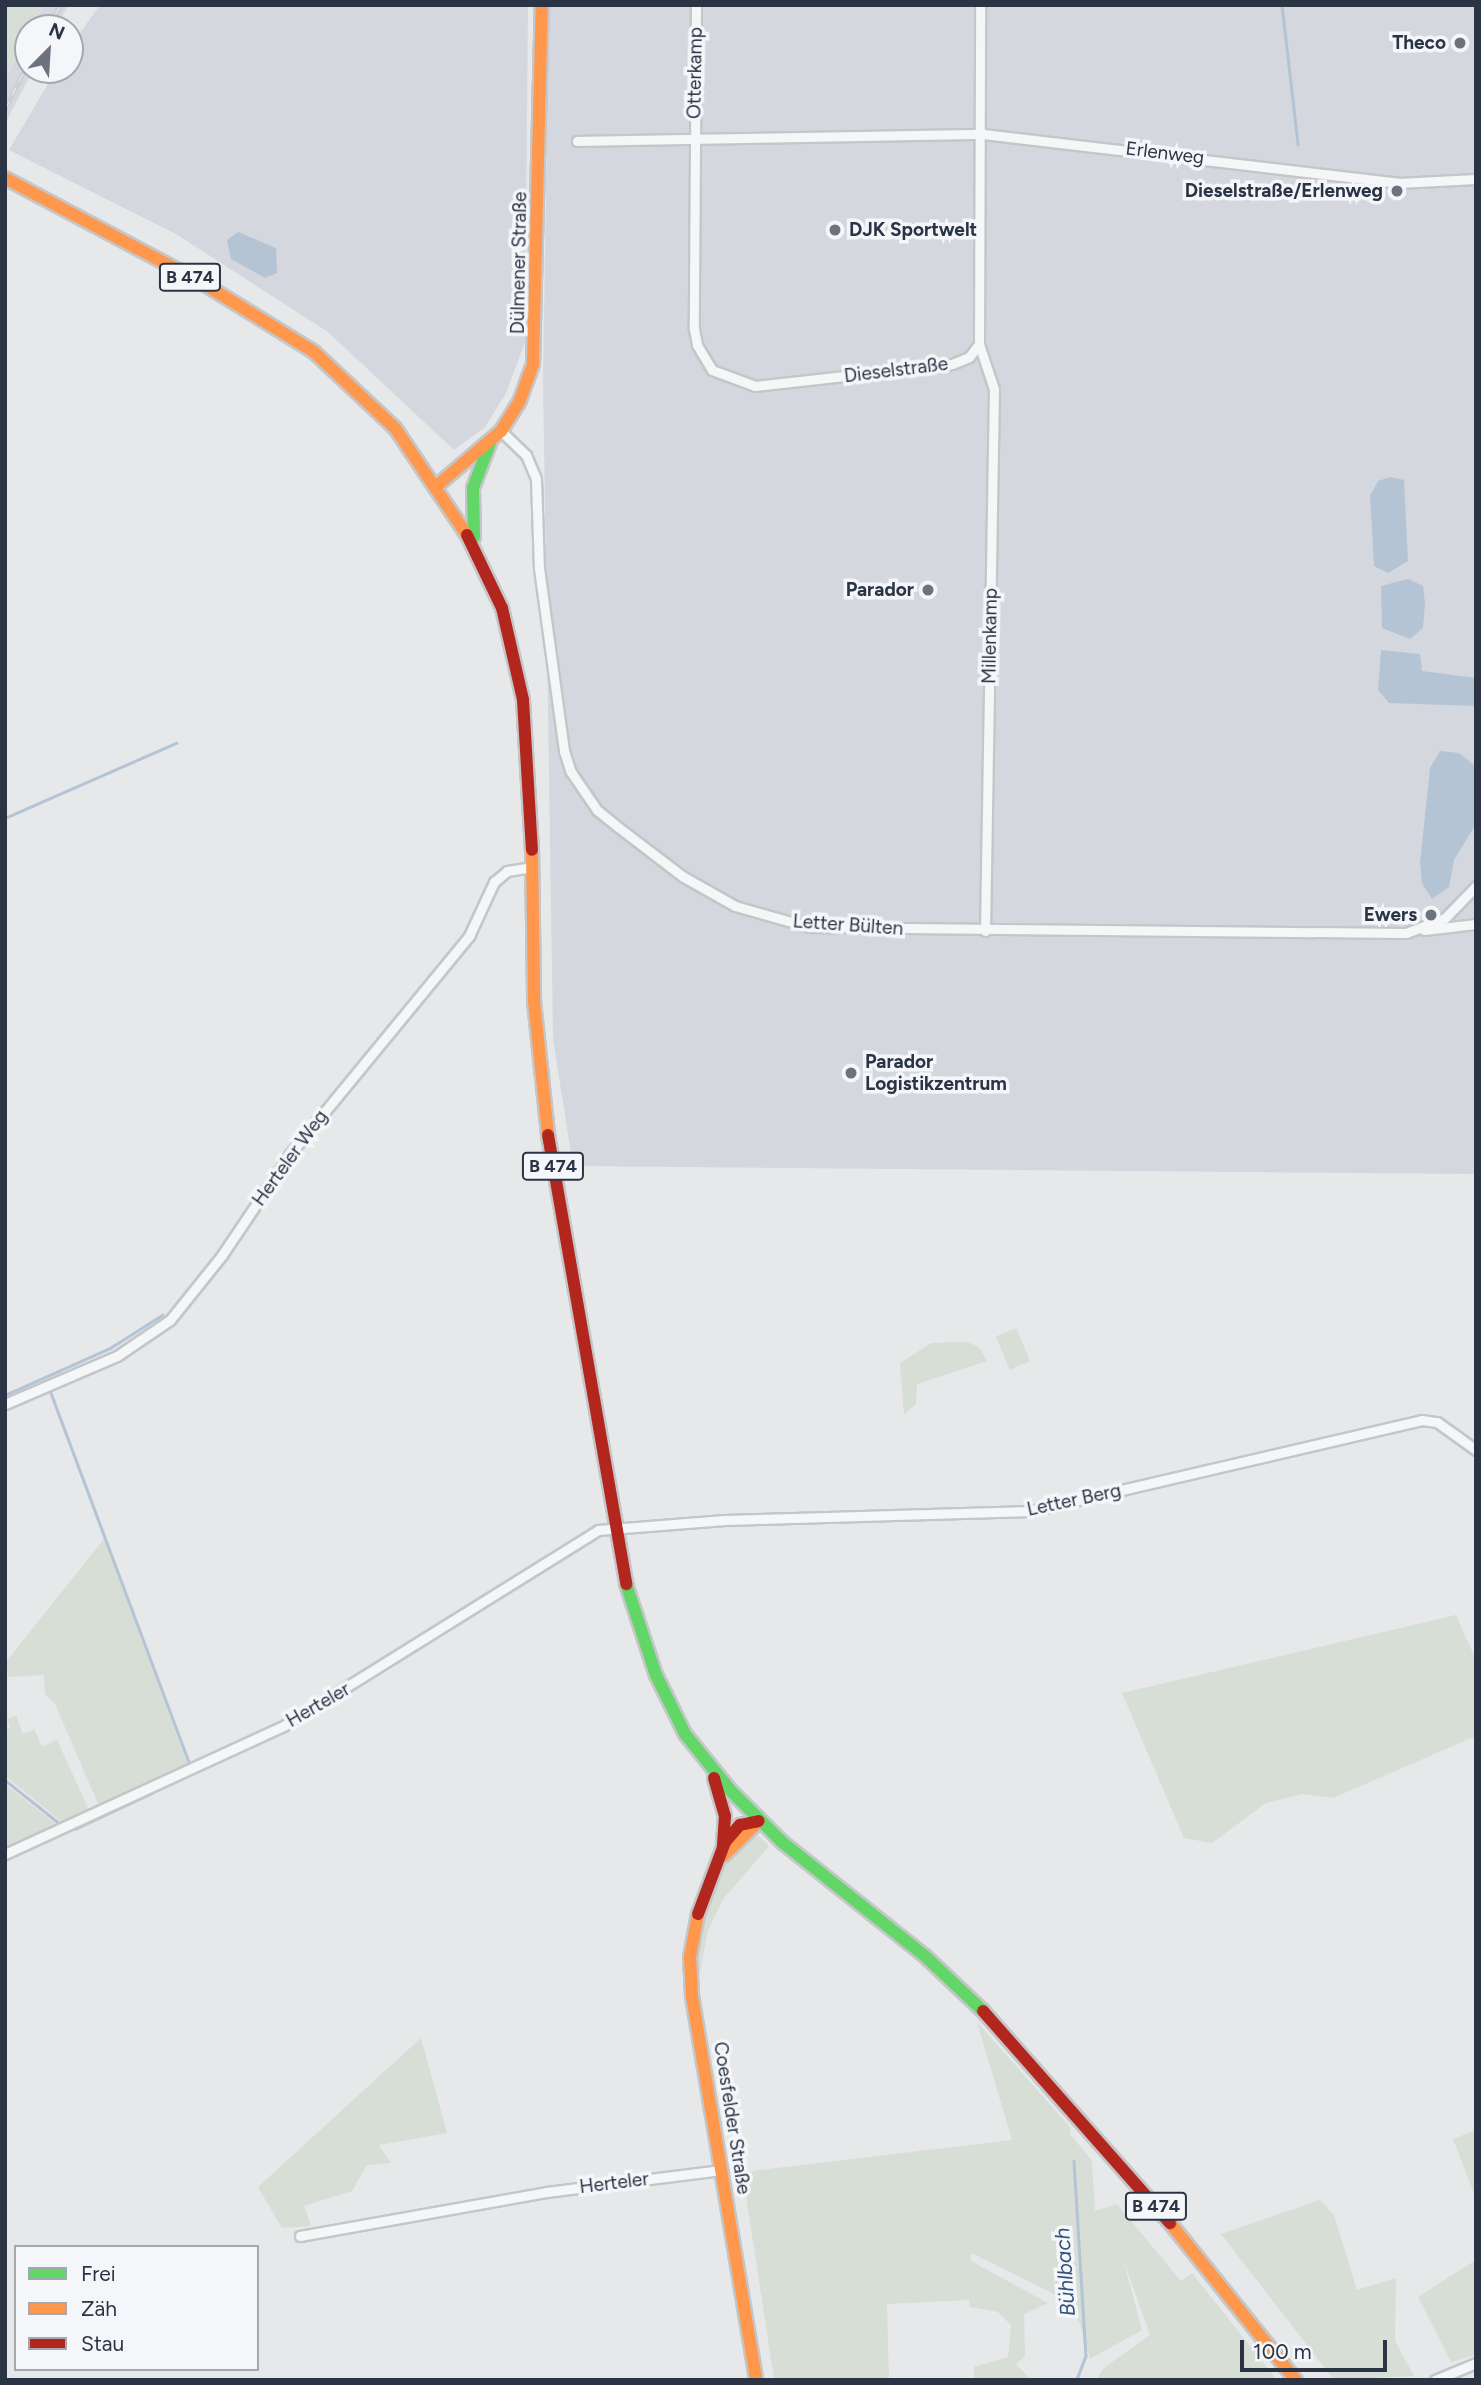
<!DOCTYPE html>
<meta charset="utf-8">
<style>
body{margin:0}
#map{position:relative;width:1481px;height:2385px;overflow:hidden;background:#e6e8ea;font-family:Figtree,sans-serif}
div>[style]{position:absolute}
.built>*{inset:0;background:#d4d7dd}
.green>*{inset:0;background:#d6ded6;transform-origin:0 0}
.water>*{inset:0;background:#b4c4d5}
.stream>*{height:2.5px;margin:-1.25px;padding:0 1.25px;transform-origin:1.25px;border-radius:1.25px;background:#b4c4d5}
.roads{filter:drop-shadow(2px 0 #c4c6c8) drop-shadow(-2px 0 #c4c6c8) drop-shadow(0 2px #c4c6c8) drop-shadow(0 -2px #c4c6c8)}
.street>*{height:9px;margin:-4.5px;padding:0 4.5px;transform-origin:4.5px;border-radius:4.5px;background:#f5f6f7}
.fast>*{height:12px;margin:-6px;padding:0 6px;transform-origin:6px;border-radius:6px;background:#63d668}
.slow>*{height:12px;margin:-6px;padding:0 6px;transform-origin:6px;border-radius:6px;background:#ff974d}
.jam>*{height:12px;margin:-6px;padding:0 6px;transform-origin:6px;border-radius:6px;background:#b3261e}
.rail>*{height:5px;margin-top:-2.5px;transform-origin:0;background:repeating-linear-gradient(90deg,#f4f6f9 0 8px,#cecfd2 0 16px);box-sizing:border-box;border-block:2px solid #cecfd2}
.dots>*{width:19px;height:19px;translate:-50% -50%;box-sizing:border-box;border:4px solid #f4f6f9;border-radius:50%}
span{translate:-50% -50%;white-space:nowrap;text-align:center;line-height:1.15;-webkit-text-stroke:7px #f4f6f9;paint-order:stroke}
.shield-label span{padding:2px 5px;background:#f4f6f9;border:2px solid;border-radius:5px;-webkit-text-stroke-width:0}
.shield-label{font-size:18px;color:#2b3445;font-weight:700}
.poi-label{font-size:19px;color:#2b3445;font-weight:700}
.right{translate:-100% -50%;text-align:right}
.left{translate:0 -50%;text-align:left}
.street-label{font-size:19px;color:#2b3445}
.water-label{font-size:21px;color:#34527a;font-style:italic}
.frame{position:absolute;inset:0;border:7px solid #2b3445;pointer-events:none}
.legend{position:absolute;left:14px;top:2245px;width:245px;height:126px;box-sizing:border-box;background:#f4f6f9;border:2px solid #a4a8b1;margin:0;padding:9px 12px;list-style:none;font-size:21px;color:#2b3445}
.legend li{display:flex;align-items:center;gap:14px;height:35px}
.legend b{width:35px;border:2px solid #a4a8b1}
.north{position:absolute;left:14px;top:14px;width:70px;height:70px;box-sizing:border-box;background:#f4f6f9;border:2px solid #a4a8b1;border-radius:50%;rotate:24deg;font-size:19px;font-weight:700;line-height:28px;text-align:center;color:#2b3445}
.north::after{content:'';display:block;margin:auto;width:24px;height:32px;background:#6c737f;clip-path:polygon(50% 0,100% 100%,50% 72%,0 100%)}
.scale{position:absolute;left:1240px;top:2340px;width:147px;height:32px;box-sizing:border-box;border:4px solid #2b3445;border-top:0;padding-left:9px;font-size:21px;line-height:24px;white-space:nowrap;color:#2b3445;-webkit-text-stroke:5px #f4f6f9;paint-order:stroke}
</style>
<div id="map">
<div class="built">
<div style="clip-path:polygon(45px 5px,69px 5px,55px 28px,30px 28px)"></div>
<div style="clip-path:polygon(100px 5px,528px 5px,525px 342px,506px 393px,485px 427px,454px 450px,328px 332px,176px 234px,9px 150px,56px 70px,70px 70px,70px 47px)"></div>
<div style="clip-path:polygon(549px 5px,1476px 5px,1476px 1174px,573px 1166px,553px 1039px,543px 376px)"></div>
<div style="clip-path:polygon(28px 31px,28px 70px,33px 70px,5px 124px,5px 81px)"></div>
</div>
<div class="green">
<div style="clip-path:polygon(5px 5px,45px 5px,28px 28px,5px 81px)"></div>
<div style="left:1016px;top:1328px;width:36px;height:22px;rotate:67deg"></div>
<div style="clip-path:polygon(967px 1342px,979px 1347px,987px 1361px,917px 1384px,916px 1404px,904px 1414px,900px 1363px,931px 1343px)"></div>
<div style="clip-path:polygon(104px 1539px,188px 1765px,99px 1806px,55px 1704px,45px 1694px,44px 1675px,9px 1677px,5px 1663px)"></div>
<div style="clip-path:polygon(1456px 1615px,1476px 1660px,1476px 1736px,1333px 1798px,1302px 1794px,1266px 1803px,1212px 1843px,1184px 1838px,1122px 1693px)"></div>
<div style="clip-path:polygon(16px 1715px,23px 1734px,34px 1729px,42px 1747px,57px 1740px,89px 1810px,63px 1823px,5px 1776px,5px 1730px,10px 1727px,7px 1719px)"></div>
<div style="clip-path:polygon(5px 1784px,57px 1825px,5px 1849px)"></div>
<div style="clip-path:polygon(760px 1836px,769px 1846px,724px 1898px,708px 1930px,699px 1978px,702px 2017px,696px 1956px,710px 1890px,729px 1856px,749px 1837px)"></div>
<div style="clip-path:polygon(977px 2022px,1070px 2127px,1070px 2134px,1092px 2161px,1095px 2211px,1117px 2204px,1181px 2281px,1192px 2273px,1277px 2380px,1096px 2380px,1105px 2367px,1150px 2335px,1123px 2259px,1142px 2330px,1090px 2359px,1080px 2324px,1066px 2300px,971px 2253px,971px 2261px,1048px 2303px,1024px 2314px,1025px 2357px,1016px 2364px,1031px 2380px,974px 2380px,974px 2367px,1008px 2357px,1011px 2325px,998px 2312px,970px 2307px,969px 2300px,887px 2304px,889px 2380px,774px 2379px,743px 2176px,751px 2171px,1012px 2140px)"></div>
<div style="clip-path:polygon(421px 2038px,447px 2133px,379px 2145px,391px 2163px,367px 2165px,352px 2191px,304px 2206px,311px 2226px,282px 2228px,258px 2187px)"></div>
<div style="clip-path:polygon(1476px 2130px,1476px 2199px,1453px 2139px)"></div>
<div style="clip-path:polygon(1320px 2200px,1334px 2215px,1357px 2290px,1396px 2278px,1395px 2341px,1414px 2376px,1334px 2380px,1221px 2234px)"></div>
<div style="clip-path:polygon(1476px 2260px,1476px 2355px,1451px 2362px,1418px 2297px)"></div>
</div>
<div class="water">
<div style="clip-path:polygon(238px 232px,276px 248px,277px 273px,265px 278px,231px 259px,227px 240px)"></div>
<div style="clip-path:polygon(1390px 477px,1404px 480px,1408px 561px,1388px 573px,1374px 566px,1370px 496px,1378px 481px)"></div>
<div style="clip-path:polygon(1408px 579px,1423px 586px,1425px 604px,1423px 628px,1410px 639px,1382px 628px,1381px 586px)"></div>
<div style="clip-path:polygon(1381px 650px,1420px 654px,1422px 671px,1476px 678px,1476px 706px,1389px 703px,1378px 690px)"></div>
<div style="clip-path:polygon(1440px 751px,1459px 753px,1474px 765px,1476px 812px,1474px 827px,1454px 860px,1449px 887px,1432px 899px,1422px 883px,1420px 863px,1430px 768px)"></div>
</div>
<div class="stream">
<div style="left:1282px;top:5px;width:140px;rotate:83.4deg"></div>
<div style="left:5px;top:818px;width:187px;rotate:-23.7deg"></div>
<div style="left:51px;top:1393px;width:395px;rotate:69.5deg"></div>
<div style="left:5px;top:1395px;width:115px;rotate:-24.1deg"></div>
<div style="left:110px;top:1348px;width:62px;rotate:-32.4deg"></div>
<div style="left:5px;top:1780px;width:69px;rotate:38.5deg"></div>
<div style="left:75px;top:1829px;width:85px;rotate:-25.1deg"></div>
<div style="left:1074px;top:2161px;width:195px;rotate:86.5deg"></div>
<div style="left:1086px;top:2356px;width:26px;rotate:111deg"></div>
</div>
<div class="roads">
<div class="street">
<div style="left:696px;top:5px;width:324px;rotate:90.4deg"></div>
<div style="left:694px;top:329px;width:16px;rotate:79deg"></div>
<div style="left:697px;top:345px;width:29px;rotate:59deg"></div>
<div style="left:712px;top:370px;width:46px;rotate:20.4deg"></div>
<div style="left:755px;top:386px;width:198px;rotate:-6.4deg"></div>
<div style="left:952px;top:364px;width:18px;rotate:-22deg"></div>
<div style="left:969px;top:357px;width:16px;rotate:-52deg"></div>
<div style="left:979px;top:344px;width:339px;rotate:-89.8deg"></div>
<div style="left:577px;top:141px;width:406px;rotate:-1deg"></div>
<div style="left:983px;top:134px;width:418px;rotate:6.7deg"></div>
<div style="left:1398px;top:183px;width:78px;rotate:-2.9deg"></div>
<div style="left:979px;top:344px;width:47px;rotate:71.6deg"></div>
<div style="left:994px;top:389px;width:542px;rotate:90.95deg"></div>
<div style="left:501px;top:431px;width:35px;rotate:44deg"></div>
<div style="left:526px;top:455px;width:26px;rotate:67deg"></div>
<div style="left:536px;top:479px;width:89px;rotate:88.1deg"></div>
<div style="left:539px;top:568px;width:185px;rotate:82.2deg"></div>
<div style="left:564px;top:751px;width:22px;rotate:72deg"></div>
<div style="left:571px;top:772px;width:46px;rotate:55.6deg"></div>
<div style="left:597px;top:810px;width:27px;rotate:39deg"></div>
<div style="left:618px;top:827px;width:81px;rotate:37.4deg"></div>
<div style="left:682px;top:876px;width:61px;rotate:29.5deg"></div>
<div style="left:735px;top:906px;width:77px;rotate:15.8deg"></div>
<div style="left:809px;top:927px;width:597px;rotate:0.58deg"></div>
<div style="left:1406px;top:933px;width:42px;rotate:-21deg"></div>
<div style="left:1445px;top:918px;width:45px;rotate:-45.9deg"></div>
<div style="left:1424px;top:930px;width:52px;rotate:-6.6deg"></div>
<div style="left:5px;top:1404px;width:122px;rotate:-23.2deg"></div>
<div style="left:117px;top:1356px;width:64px;rotate:-34.2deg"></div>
<div style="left:170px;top:1320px;width:83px;rotate:-51.3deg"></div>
<div style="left:222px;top:1255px;width:122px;rotate:-56deg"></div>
<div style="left:290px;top:1154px;width:282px;rotate:-50.6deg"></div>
<div style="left:469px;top:936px;width:60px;rotate:-65.2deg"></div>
<div style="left:494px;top:882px;width:17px;rotate:-40deg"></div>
<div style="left:507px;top:871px;width:26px;rotate:-9deg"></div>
<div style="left:5px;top:1854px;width:308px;rotate:-24.7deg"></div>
<div style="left:285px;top:1725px;width:369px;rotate:-31.9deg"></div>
<div style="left:598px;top:1530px;width:127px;rotate:-4.5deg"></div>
<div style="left:725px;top:1520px;width:306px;rotate:-1.7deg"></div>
<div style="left:1031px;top:1511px;width:401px;rotate:-13.1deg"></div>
<div style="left:1422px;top:1420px;width:15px;rotate:8deg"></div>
<div style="left:1437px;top:1422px;width:48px;rotate:35.7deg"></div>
<div style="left:300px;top:2236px;width:251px;rotate:-10.1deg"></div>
<div style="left:547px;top:2192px;width:175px;rotate:-7.2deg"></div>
<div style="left:1435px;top:2380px;width:44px;rotate:-22.5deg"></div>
</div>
<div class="fast">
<div style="left:474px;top:537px;width:49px;rotate:-91.2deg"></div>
<div style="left:473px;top:488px;width:48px;rotate:-69.3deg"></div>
<div style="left:626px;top:1584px;width:96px;rotate:71.8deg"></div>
<div style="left:656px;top:1675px;width:66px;rotate:63.8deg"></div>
<div style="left:685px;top:1734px;width:72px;rotate:51.2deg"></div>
<div style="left:730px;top:1790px;width:74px;rotate:45deg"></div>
<div style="left:782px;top:1842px;width:183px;rotate:38.6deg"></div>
<div style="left:925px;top:1956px;width:80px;rotate:43.5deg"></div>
</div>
<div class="slow">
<div style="left:5px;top:178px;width:225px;rotate:28deg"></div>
<div style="left:204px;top:284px;width:129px;rotate:31.7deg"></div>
<div style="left:314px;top:352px;width:111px;rotate:43.2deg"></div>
<div style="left:395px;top:428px;width:129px;rotate:56.1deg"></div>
<div style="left:439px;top:484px;width:82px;rotate:-40.5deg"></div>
<div style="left:501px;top:431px;width:36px;rotate:-58deg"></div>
<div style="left:520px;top:400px;width:38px;rotate:-70deg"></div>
<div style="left:533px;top:364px;width:359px;rotate:-88.6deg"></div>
<div style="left:532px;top:850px;width:151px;rotate:89.2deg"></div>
<div style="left:534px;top:1001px;width:135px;rotate:84deg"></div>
<div style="left:723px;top:1856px;width:50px;rotate:-44.2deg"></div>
<div style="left:698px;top:1914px;width:44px;rotate:100.5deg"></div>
<div style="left:690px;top:1957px;width:39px;rotate:87deg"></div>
<div style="left:692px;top:1996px;width:389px;rotate:80.5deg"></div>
<div style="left:1170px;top:2223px;width:201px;rotate:51.3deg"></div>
</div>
<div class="jam">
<div style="left:467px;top:535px;width:81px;rotate:64.4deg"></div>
<div style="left:502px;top:608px;width:94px;rotate:77.1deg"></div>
<div style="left:523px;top:700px;width:150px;rotate:86.6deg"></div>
<div style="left:548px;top:1135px;width:456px;rotate:80.1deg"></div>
<div style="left:714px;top:1778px;width:40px;rotate:74deg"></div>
<div style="left:725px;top:1816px;width:31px;rotate:94deg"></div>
<div style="left:698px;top:1914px;width:77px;rotate:-69.4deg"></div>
<div style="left:725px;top:1842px;width:23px;rotate:-49deg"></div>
<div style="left:740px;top:1825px;width:19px;rotate:-12deg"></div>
<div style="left:983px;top:2011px;width:283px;rotate:48.6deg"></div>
</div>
</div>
<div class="rail">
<div style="left:47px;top:28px;width:27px;rotate:-59deg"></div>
<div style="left:5px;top:109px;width:51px;rotate:-63.4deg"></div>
</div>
<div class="dots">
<div style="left:1460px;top:43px;background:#6c737f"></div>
<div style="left:1397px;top:191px;background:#6c737f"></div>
<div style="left:835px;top:230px;background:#6c737f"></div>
<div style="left:928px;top:590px;background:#6c737f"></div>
<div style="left:1431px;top:915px;background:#6c737f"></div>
<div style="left:851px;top:1073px;background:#6c737f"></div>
</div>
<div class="shield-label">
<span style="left:190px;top:277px">B 474</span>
<span style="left:553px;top:1166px">B 474</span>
<span style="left:1156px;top:2206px">B 474</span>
</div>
<div class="poi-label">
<span class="right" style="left:1446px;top:43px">Theco</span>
<span class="right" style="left:1383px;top:191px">Dieselstraße/Erlenweg</span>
<span class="left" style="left:849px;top:230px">DJK Sportwelt</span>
<span class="right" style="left:914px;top:590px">Parador</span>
<span class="right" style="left:1417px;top:915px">Ewers</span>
<span class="left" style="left:865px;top:1073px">Parador<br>Logistikzentrum</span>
</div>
<div class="street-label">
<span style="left:695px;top:73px;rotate:-89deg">Otterkamp</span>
<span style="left:1165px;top:153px;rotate:7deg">Erlenweg</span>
<span style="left:519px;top:263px;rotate:-89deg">Dülmener Straße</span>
<span style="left:896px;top:370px;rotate:-7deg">Dieselstraße</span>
<span style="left:990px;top:636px;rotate:-89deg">Millenkamp</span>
<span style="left:848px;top:925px;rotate:4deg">Letter Bülten</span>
<span style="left:290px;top:1158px;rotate:-54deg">Herteler Weg</span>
<span style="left:1074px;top:1500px;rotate:-12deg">Letter Berg</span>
<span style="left:318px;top:1705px;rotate:-30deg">Herteler</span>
<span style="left:732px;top:2118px;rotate:81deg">Coesfelder Straße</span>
<span style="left:614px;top:2183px;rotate:-7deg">Herteler</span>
</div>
<div class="water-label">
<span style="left:1065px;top:2272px;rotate:-94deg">Bühlbach</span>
</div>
<div class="frame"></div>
<ul class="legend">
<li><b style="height:9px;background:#63d668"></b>Frei</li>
<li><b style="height:9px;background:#ff974d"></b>Zäh</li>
<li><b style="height:9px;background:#b3261e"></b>Stau</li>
</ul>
<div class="north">N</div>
<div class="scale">100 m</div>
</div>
